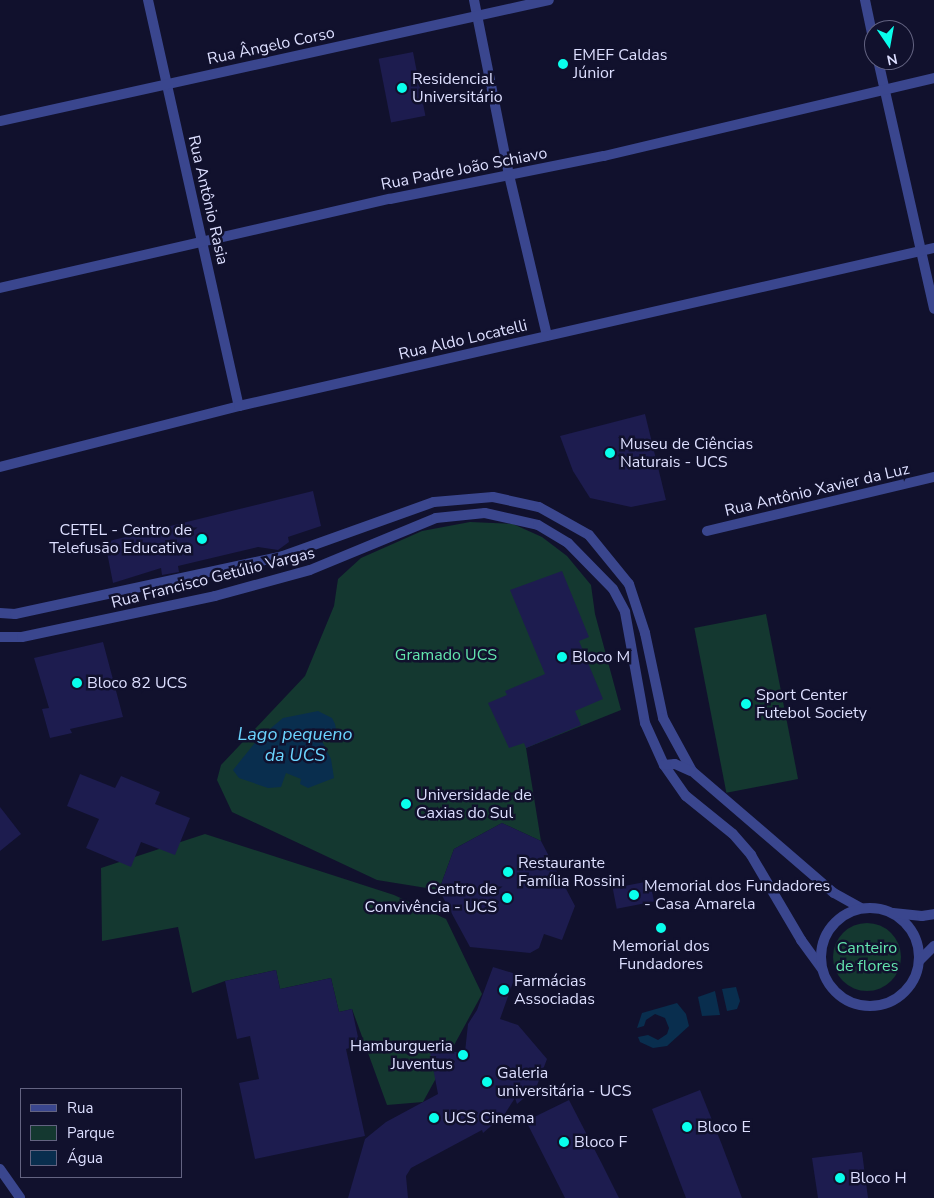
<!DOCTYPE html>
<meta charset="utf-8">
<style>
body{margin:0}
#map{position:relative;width:934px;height:1198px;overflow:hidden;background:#11112d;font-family:"Nunito Sans",sans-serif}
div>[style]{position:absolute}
.green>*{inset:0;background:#143830;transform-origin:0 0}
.round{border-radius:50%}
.water>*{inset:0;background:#092e4e}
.building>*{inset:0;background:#1d1c4f;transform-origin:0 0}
.minor>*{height:10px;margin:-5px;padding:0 5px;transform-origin:5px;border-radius:5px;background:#3a468e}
.minor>.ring{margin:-5px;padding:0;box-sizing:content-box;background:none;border:10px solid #3a468e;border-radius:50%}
.dots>*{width:14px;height:14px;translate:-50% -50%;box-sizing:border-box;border:2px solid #11112d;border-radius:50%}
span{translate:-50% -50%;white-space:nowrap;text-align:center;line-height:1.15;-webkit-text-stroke:5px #11112d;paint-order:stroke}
.street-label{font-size:16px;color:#dddfff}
.poi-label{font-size:16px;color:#dddfff}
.left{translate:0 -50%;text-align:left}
.right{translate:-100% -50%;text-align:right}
.park-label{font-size:16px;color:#63e5ae}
.water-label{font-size:18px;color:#6bd5ff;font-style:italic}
.legend{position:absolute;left:20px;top:1088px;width:162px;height:90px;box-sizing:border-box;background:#11112d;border:1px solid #636381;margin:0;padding:6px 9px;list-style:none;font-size:15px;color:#dddfff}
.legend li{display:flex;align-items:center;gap:10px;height:25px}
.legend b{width:25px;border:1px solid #636381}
.north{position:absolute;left:864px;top:20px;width:50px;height:50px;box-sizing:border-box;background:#11112d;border:1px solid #636381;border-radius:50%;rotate:168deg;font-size:14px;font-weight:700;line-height:20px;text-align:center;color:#dddfff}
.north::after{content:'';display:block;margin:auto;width:18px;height:22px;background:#09ffec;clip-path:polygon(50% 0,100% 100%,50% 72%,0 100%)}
</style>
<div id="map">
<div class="green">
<div style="clip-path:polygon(470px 522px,513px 524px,542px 537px,567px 556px,591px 585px,595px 614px,621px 710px,526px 748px,541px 841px,502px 823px,454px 849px,439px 890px,377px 880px,232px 812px,217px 780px,221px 765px,305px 676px,334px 606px,338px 579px,361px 558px,422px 531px)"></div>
<div style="left:766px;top:614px;width:168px;height:73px;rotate:79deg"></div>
<div style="clip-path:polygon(205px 834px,394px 895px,446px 919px,482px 994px,423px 1102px,387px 1105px,352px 1009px,339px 1012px,331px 978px,280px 989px,276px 970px,225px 981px,192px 993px,178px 927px,102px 941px,101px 868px)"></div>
<div class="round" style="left:833px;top:923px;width:68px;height:68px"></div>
</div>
<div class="water">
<div style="clip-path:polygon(318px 711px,332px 718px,335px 724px,336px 729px,322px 741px,331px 759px,334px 778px,308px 788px,300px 784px,301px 779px,286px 773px,281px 787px,268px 788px,239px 778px,233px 770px,258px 739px,283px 718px)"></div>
<div style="clip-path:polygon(736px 987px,740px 1001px,737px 1009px,727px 1011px,722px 989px)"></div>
<div style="clip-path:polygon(715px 991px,720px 1015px,702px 1016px,698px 997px)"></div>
<div style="clip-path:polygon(677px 1003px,686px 1014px,689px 1026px,667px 1046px,653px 1048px,640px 1042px,638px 1037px,648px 1035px,658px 1040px,667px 1034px,669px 1028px,665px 1018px,655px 1014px,646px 1020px,644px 1026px,637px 1028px,642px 1013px)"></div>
</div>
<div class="building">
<div style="left:413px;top:52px;width:65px;height:35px;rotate:79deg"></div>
<div style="clip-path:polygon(645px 414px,666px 500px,631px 507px,590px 498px,573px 471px,560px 436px)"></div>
<div style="clip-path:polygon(313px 491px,321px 526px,288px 537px,289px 542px,278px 550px,258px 547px,178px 566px,179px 572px,162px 575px,161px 568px,113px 583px,105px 542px)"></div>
<div style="clip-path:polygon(562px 571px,589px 637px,579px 641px,603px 699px,575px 711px,581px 725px,526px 748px,524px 743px,509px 748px,488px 703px,507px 695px,505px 691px,545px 674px,510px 590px)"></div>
<div style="clip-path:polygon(103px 642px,123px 717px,70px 729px,72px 733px,50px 738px,42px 709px,49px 708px,34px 658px)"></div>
<div style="clip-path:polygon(80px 774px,115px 788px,121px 776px,160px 792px,155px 804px,190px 818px,175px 855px,141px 842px,131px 867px,86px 848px,99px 819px,67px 806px)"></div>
<div style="clip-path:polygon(0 807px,21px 834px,0 851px)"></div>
<div style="clip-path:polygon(502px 823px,541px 841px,575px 906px,562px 940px,544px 934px,539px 948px,530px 953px,470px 947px,439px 890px,454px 849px)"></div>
<div style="left:650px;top:881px;width:21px;height:38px;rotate:79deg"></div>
<div style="clip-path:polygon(493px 967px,516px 974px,500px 1019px,518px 1025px,547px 1059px,536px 1088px,517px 1104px,515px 1098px,504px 1115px,483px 1133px,482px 1130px,411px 1168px,406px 1176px,408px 1198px,348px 1198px,365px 1139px,386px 1122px,438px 1094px,430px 1052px,465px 1052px,468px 1024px,477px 1010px)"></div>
<div style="clip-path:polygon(276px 970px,280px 989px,331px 978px,339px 1012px,352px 1009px,358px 1037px,353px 1047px,346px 1049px,365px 1136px,255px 1159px,239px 1083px,259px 1079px,250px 1036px,237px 1039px,225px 981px)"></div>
<div style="clip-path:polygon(700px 1090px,722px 1145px,742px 1198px,686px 1198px,652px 1109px)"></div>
<div style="clip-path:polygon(569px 1100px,602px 1164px,619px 1198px,565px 1198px,526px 1121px)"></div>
<div style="clip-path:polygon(862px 1152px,868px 1198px,818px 1198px,812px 1158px)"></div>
</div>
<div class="minor">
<div style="left:148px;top:0;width:416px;rotate:77.4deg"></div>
<div style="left:474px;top:0;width:178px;rotate:78.7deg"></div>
<div style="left:509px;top:175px;width:165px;rotate:76.7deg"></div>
<div style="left:865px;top:0;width:44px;rotate:78.2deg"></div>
<div style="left:878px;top:60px;width:255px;rotate:77.3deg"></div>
<div style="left:0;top:121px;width:562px;rotate:-12.43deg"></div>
<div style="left:0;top:288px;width:400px;rotate:-12.9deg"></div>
<div style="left:390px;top:199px;width:218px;rotate:-11.4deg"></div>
<div style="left:604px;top:156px;width:339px;rotate:-13.3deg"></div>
<div style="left:0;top:467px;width:247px;rotate:-14.3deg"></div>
<div style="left:239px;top:406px;width:713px;rotate:-12.81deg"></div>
<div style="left:707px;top:531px;width:233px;rotate:-13.4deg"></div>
<div style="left:0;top:613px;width:15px;rotate:4deg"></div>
<div style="left:15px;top:614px;width:274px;rotate:-12.2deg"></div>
<div style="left:283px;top:556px;width:160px;rotate:-19.7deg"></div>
<div style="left:434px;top:502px;width:59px;rotate:-4.8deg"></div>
<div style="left:493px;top:497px;width:47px;rotate:12.3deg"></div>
<div style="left:539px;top:507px;width:57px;rotate:29.2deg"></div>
<div style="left:589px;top:535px;width:63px;rotate:50.8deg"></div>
<div style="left:629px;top:584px;width:52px;rotate:71.9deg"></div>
<div style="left:645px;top:633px;width:87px;rotate:78deg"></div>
<div style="left:663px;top:718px;width:60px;rotate:61.3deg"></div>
<div style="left:692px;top:771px;width:187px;rotate:40.7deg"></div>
<div style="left:834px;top:893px;width:31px;rotate:29deg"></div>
<div style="left:0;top:637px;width:22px"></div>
<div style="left:22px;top:637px;width:197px;rotate:-12deg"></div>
<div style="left:215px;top:596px;width:98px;rotate:-15.3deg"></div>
<div style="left:310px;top:570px;width:136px;rotate:-22.4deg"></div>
<div style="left:436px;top:518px;width:49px;rotate:-5.8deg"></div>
<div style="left:485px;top:513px;width:54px;rotate:12.8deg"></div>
<div style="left:538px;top:525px;width:35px;rotate:31deg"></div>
<div style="left:568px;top:543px;width:64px;rotate:45.6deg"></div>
<div style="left:613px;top:589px;width:26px;rotate:62deg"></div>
<div style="left:625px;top:612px;width:113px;rotate:79.8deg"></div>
<div style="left:645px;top:723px;width:46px;rotate:65.7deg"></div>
<div style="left:664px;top:765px;width:38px;rotate:55deg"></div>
<div style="left:686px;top:796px;width:60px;rotate:39deg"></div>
<div style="left:733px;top:834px;width:28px;rotate:49deg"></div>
<div style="left:751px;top:855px;width:99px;rotate:59.5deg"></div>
<div style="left:801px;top:940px;width:36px;rotate:54deg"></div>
<div style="left:664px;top:765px;width:11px;rotate:-5deg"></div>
<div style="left:675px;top:764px;width:17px;rotate:24deg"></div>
<div class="ring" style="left:821px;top:908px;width:88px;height:88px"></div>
<div style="left:893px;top:913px;width:29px;rotate:6deg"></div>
<div style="left:922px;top:916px;width:12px;rotate:-9deg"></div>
<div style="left:920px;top:960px;width:20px;rotate:-45deg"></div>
<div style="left:0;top:1169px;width:35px;rotate:55deg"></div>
</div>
<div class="dots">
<div style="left:563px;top:64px;background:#09ffec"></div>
<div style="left:402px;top:88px;background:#09ffec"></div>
<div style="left:610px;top:453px;background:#09ffec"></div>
<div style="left:202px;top:539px;background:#09ffec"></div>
<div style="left:562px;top:657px;background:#09ffec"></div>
<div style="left:77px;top:683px;background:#09ffec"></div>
<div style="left:746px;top:704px;background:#09ffec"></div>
<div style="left:406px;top:804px;background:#09ffec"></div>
<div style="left:508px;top:872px;background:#09ffec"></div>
<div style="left:634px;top:895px;background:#09ffec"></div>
<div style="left:507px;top:898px;background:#09ffec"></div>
<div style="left:661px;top:928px;background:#09ffec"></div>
<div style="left:504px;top:990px;background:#09ffec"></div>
<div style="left:463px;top:1055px;background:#09ffec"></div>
<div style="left:487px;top:1082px;background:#09ffec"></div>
<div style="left:434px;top:1118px;background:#09ffec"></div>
<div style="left:687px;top:1127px;background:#09ffec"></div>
<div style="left:564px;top:1142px;background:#09ffec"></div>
<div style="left:840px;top:1178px;background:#09ffec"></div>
</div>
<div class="street-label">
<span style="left:271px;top:46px;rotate:-12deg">Rua Ângelo Corso</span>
<span style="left:464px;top:169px;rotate:-11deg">Rua Padre João Schiavo</span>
<span style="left:208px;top:200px;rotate:77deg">Rua Antônio Rasia</span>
<span style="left:463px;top:340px;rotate:-13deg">Rua Aldo Locatelli</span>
<span style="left:817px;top:490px;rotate:-13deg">Rua Antônio Xavier da Luz</span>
<span style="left:213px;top:578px;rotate:-14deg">Rua Francisco Getúlio Vargas</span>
</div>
<div class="poi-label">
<span class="left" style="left:573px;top:64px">EMEF Caldas<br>Júnior</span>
<span class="left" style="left:412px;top:88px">Residencial<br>Universitário</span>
<span class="left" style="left:620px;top:453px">Museu de Ciências<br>Naturais - UCS</span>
<span class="right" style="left:192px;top:539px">CETEL - Centro de<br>Telefusão Educativa</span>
<span class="left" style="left:572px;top:657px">Bloco M</span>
<span class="left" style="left:87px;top:683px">Bloco 82 UCS</span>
<span class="left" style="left:756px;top:704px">Sport Center<br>Futebol Society</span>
<span class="left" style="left:416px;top:804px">Universidade de<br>Caxias do Sul</span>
<span class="left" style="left:518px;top:872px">Restaurante<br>Família Rossini</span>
<span class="left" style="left:644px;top:895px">Memorial dos Fundadores<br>- Casa Amarela</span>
<span class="right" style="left:497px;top:898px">Centro de<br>Convivência - UCS</span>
<span style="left:661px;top:955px">Memorial dos<br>Fundadores</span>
<span class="left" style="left:514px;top:990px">Farmácias<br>Associadas</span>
<span class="right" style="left:453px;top:1055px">Hamburgueria<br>Juventus</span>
<span class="left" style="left:497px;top:1082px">Galeria<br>universitária - UCS</span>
<span class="left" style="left:444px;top:1118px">UCS Cinema</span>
<span class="left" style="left:697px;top:1127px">Bloco E</span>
<span class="left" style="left:574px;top:1142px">Bloco F</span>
<span class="left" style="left:850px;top:1178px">Bloco H</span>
</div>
<div class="park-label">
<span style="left:446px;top:655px">Gramado UCS</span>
<span style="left:867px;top:957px">Canteiro<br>de flores</span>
</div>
<div class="water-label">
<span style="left:295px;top:745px">Lago pequeno<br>da UCS</span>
</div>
<ul class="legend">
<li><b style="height:6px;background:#3a468e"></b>Rua</li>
<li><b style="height:14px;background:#143830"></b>Parque</li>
<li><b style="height:14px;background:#092e4e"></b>Água</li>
</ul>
<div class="north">N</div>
</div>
